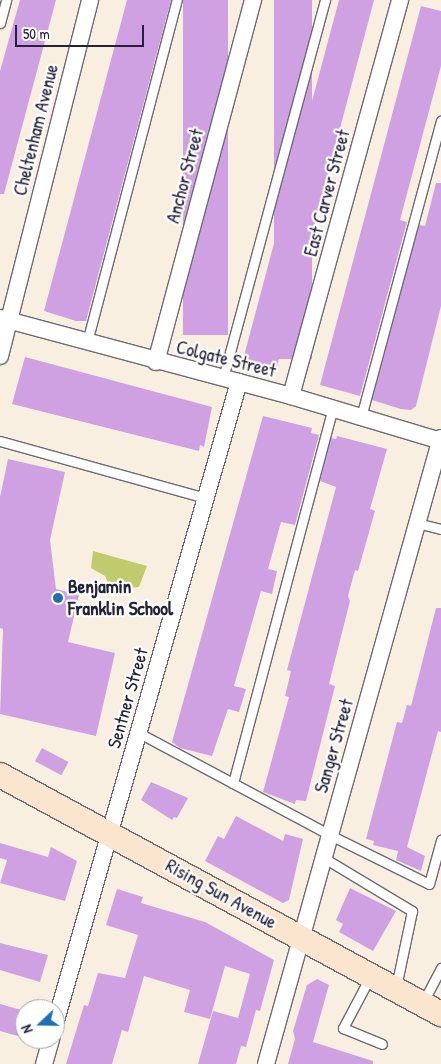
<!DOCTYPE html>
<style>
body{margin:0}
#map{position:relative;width:441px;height:1064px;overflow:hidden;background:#f9efe1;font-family:"Patrick Hand",sans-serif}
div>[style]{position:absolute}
.green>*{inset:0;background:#bfcb6d}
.building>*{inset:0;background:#cfa1e3;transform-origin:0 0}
.roads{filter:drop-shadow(1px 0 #6d6a75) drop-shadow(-1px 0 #6d6a75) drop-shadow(0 1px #6d6a75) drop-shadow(0 -1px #6d6a75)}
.service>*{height:9px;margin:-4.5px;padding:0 4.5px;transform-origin:4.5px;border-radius:4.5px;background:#fff}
.minor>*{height:16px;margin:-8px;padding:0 8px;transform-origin:8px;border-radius:8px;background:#fff}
.secondary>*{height:24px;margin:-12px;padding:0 12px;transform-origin:12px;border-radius:12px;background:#fce5cf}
.dots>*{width:14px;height:14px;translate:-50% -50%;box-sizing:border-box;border:2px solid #fff;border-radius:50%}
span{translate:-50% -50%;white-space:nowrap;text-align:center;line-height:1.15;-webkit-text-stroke:4.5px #fff;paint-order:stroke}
.street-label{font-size:19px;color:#22223b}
.poi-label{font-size:19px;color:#22223b;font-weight:700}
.left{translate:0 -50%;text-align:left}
.north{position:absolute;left:15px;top:999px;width:50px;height:50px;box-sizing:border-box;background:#fff;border:1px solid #a7a7b1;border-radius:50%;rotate:249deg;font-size:14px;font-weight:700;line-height:20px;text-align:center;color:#22223b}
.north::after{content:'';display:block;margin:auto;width:18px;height:22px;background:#1f6fb2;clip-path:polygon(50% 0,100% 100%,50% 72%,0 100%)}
.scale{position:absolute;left:15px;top:25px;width:129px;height:22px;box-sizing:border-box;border:2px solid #22223b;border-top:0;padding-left:6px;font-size:15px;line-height:18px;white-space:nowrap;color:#22223b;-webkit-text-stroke:4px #fff;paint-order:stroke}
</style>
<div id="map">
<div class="green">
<div style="clip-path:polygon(93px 551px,147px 566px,139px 587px,111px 589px,105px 576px,91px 568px)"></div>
</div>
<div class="building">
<div style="clip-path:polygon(20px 0,56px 0,4px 194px,0 194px,0 71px)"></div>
<div style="clip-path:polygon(127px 0,171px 0,86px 321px,76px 321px,44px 311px)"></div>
<div style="left:183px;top:0;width:45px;height:335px"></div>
<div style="left:274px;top:0;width:38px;height:359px"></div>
<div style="clip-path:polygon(339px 0,374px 0,275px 374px,257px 372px,241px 367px)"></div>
<div style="clip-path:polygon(421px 6px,441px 11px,441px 66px,400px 220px,407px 222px,360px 396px,320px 385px)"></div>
<div style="clip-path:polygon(436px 183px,441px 183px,441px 306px,416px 406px,411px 410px,401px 409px,372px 400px,419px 225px,425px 226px)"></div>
<div style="clip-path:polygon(25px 357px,212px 407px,204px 447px,200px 445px,199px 451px,12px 404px)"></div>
<div style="clip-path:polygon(263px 416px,312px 428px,311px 433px,319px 435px,295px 525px,281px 522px,268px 569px,277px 571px,272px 594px,261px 591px,259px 598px,234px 686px,246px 689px,239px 712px,228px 709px,212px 756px,180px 748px,172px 742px)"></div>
<div style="clip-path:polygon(337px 436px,387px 449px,370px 509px,375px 511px,358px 571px,355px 570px,348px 596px,350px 601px,329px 684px,335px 686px,306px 801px,296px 800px,295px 804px,263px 792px,289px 697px,285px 696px,291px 671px,287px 670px,336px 487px,320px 481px,331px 438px,336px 439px)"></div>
<div style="clip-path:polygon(8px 459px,65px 472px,50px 540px,56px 589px,79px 595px,68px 642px,115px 653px,96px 736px,0 714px,3px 629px,0 628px,0 497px)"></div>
<div style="clip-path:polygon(436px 608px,441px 608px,441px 732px,438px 731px,407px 847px,425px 856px,421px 871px,396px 860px,398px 851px,373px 845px,374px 841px,366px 839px,397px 722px,402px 723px,407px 705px,411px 706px)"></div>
<div style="left:42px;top:748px;width:30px;height:15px;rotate:28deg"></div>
<div style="clip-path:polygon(151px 782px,188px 798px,177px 818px,174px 817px,172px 820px,141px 800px)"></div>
<div style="clip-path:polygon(236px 816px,283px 841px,285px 834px,303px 839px,289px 900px,283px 903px,205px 861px,218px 836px,224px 839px)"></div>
<div style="clip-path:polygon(0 843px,48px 857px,51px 847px,77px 861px,65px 901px,0 883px,7px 860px,0 858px)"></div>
<div style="clip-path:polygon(350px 888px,396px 911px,373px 951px,339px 932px,343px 924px,336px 920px)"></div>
<div style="clip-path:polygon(117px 889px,143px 897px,141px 903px,205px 922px,274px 960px,260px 1011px,256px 1010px,246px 1047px,241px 1046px,236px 1064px,198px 1064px,213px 1011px,238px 1018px,250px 974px,225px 966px,210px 1019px,184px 1012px,190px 990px,144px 976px,128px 1032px,122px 1030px,112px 1064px,66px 1064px,84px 1005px,88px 1006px,98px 973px,125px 978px,138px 935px,106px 925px)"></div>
<div style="clip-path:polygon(0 943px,48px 955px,40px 982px,0 970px)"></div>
<div style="clip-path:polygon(317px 979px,329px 985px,313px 1042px,373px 1061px,373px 1064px,288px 1064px,295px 1039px,293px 1031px,307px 985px)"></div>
<div style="clip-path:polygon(0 1004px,25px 1011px,25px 1038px,0 1031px)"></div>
</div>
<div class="roads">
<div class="service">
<div style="left:0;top:23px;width:24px;rotate:-75deg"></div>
<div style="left:87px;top:342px;width:354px;rotate:-75.3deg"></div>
<div style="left:223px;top:378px;width:392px;rotate:-74.9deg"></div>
<div style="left:361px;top:417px;width:307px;rotate:-74.9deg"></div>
<div style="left:0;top:441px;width:214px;rotate:15.5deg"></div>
<div style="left:417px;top:523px;width:25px;rotate:14deg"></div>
<div style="left:139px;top:733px;width:217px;rotate:28.1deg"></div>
<div style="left:330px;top:835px;width:110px;rotate:26.3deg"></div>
<div style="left:429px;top:884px;width:46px;rotate:-74.7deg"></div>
<div style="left:233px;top:783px;width:388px;rotate:-75.1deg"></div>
<div style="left:324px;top:858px;width:103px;rotate:31.1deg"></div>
<div style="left:412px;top:911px;width:78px;rotate:101.9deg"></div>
<div style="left:370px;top:977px;width:58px;rotate:117.9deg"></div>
<div style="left:343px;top:1028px;width:42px;rotate:22.3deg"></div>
<div style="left:422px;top:1004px;width:41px;rotate:-62.2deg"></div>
</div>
<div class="minor">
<div style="left:0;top:318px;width:301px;rotate:15deg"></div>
<div style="left:291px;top:396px;width:157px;rotate:16.7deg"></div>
<div style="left:0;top:356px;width:367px;rotate:-75.8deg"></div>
<div style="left:156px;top:362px;width:375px;rotate:-75deg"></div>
<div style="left:291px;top:396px;width:411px;rotate:-74.6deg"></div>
<div style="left:55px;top:1024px;width:668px;rotate:-74.01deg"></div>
<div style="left:44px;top:1064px;width:26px;rotate:-74deg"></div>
<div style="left:266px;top:1064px;width:650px;rotate:-74.38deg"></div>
</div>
<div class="secondary">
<div style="left:0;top:775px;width:502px;rotate:28.46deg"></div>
</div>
</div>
<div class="dots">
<div style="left:58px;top:598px;background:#1f6fb2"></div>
</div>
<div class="street-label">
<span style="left:36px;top:130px;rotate:-76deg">Cheltenham Avenue</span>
<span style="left:185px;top:176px;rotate:-75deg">Anchor Street</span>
<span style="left:327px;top:193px;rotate:-75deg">East Carver Street</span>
<span style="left:226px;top:359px;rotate:14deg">Colgate Street</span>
<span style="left:128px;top:698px;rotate:-74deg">Sentner Street</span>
<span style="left:334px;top:746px;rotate:-74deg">Sanger Street</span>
<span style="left:221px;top:894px;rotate:29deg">Rising Sun Avenue</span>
</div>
<div class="poi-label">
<span class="left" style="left:68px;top:598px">Benjamin<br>Franklin School</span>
</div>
<div class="north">N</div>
<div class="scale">50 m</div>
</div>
